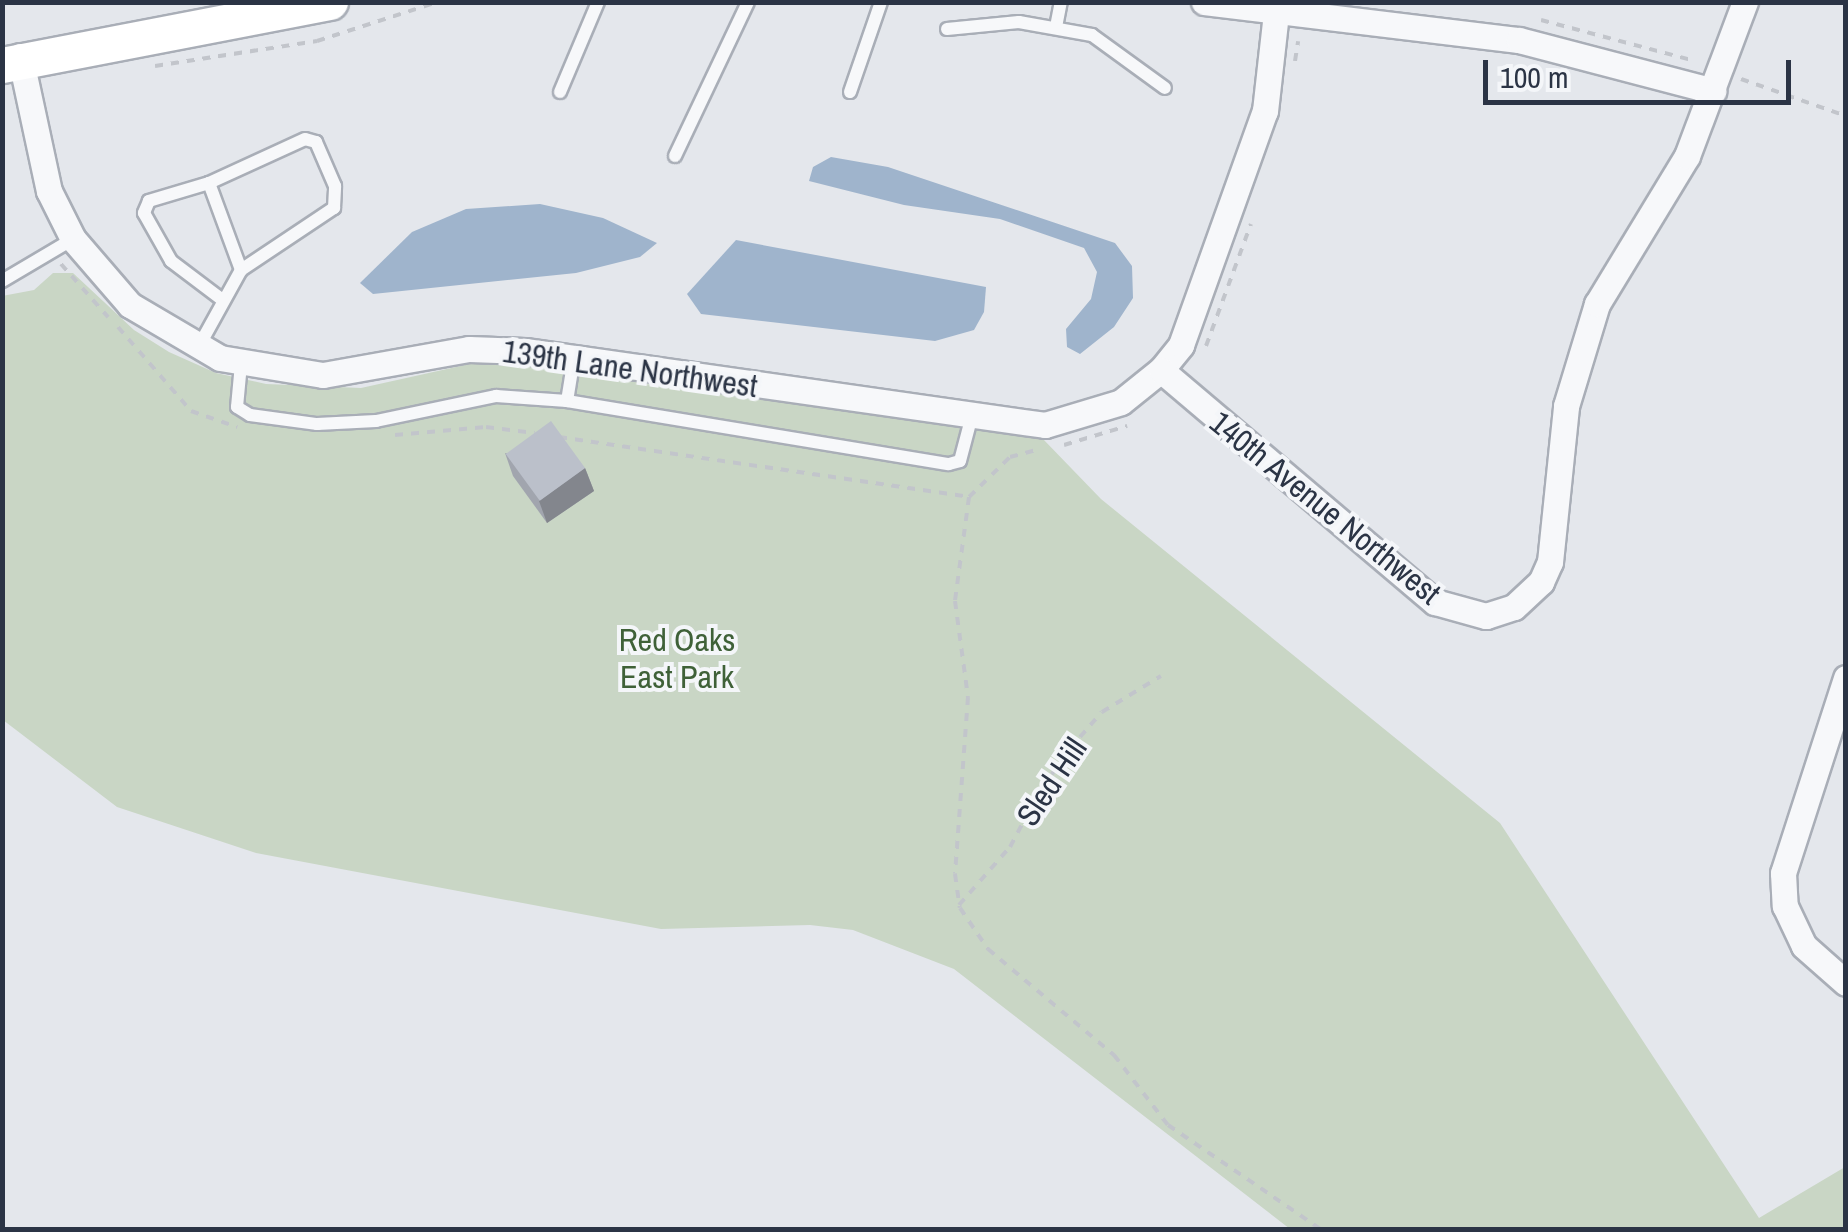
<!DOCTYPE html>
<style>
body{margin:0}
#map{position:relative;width:1848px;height:1232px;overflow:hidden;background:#e4e7ec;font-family:"Archivo Narrow",sans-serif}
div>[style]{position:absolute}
.green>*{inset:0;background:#c9d6c5}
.water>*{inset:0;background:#9fb4cc}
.path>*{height:4px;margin-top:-2px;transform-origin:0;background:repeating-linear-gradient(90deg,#c2c5cb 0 8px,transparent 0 16px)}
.roads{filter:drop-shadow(2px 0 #a9aeb7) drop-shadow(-2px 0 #a9aeb7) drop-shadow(0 2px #a9aeb7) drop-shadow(0 -2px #a9aeb7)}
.lane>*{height:12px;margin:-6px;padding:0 6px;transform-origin:6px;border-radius:6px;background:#f7f8fa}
.street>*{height:25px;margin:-12.5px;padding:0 12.5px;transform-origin:12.5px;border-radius:12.5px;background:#f7f8fa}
.secondary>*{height:35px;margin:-17.5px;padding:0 17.5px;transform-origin:17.5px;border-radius:17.5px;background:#fff}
.wall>*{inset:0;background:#a1a5ae}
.shaded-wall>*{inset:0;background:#83868d}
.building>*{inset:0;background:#bbc0ca;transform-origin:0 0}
span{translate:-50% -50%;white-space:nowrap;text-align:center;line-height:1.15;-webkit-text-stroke:8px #f4f6f9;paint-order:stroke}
.street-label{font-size:32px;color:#2b3445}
.park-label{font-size:32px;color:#3f6138}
.frame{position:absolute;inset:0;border:5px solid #2b3445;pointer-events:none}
.scale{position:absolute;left:1483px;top:60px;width:308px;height:45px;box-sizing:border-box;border:5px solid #2b3445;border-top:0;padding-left:12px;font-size:30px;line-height:35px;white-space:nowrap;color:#2b3445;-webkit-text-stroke:8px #f4f6f9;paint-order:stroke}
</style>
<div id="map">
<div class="green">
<div style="clip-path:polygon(53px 273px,73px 273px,134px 330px,169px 352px,216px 373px,266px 384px,361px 388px,474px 363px,510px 362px,1043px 439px,1101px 499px,1500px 823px,1759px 1218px,1845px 1167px,1845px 1229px,1290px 1229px,954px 969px,853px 930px,810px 925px,661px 929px,256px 853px,117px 807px,3px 720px,2px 296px,34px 290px)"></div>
</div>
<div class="water">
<div style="clip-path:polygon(831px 157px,888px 167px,1115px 243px,1132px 266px,1133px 298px,1114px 327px,1080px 354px,1067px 347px,1066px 329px,1091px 299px,1097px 272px,1084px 248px,1000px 219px,904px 205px,809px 181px,813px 167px)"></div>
<div style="clip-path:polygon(540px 204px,603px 218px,657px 243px,640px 257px,576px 273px,373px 294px,360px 283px,412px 232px,466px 209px)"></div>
<div style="clip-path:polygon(736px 240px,986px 287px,984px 312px,974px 330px,935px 341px,701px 314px,687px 294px)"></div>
</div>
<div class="path">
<div style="left:1541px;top:20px;width:159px;rotate:14.9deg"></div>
<div style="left:1295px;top:61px;width:20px;rotate:-81deg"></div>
<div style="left:155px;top:66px;width:164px;rotate:-8.8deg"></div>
<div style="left:317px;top:41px;width:127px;rotate:-17.9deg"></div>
<div style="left:1741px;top:79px;width:111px;rotate:19.4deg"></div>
<div style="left:61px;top:264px;width:71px;rotate:48.4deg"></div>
<div style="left:118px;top:327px;width:111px;rotate:49deg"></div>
<div style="left:191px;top:411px;width:49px;rotate:19.2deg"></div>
<div style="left:1206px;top:346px;width:130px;rotate:-69.8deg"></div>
<div style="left:395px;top:435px;width:91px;rotate:-5deg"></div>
<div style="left:486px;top:427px;width:49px;rotate:7deg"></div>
<div style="left:559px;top:437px;width:414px;rotate:8.3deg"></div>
<div style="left:969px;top:497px;width:57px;rotate:-44.3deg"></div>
<div style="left:1010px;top:457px;width:31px;rotate:-15deg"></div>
<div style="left:1064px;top:445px;width:66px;rotate:-16.8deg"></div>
<div style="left:969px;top:497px;width:105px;rotate:97.7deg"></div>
<div style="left:955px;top:601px;width:97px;rotate:82.3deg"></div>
<div style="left:968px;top:697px;width:177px;rotate:94.2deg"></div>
<div style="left:955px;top:874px;width:34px;rotate:82deg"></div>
<div style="left:960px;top:908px;width:50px;rotate:55.7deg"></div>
<div style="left:988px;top:949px;width:165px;rotate:40.1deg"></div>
<div style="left:1114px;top:1055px;width:88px;rotate:52.4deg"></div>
<div style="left:1168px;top:1125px;width:186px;rotate:34.3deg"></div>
<div style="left:959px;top:905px;width:77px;rotate:-48.7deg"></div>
<div style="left:1010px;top:847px;width:68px;rotate:-61.9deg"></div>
<div style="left:1042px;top:787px;width:63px;rotate:-52.8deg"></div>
<div style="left:1080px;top:737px;width:33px;rotate:-49deg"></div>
<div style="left:1102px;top:712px;width:69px;rotate:-31.4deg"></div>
</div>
<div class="roads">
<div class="lane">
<div style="left:1056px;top:27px;width:25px;rotate:-79deg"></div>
<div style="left:947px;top:29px;width:72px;rotate:-5.6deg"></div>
<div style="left:1019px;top:22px;width:74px;rotate:10.1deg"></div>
<div style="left:1092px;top:35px;width:90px;rotate:36deg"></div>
<div style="left:560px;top:92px;width:98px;rotate:-67.1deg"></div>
<div style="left:850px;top:92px;width:95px;rotate:-71deg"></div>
<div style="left:675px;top:156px;width:170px;rotate:-64.6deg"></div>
<div style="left:209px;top:183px;width:63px;rotate:163.3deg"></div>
<div style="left:149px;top:201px;width:13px;rotate:113deg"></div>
<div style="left:144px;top:213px;width:55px;rotate:60.6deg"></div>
<div style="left:171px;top:261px;width:61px;rotate:37.1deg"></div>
<div style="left:2px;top:281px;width:82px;rotate:-30.6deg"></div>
<div style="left:199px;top:346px;width:87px;rotate:-61.1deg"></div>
<div style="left:241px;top:270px;width:112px;rotate:-33.7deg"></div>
<div style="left:334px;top:208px;width:22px;rotate:-87deg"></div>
<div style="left:335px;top:186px;width:48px;rotate:-113.4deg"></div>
<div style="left:316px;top:142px;width:11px;rotate:-165deg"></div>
<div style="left:305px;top:139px;width:106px;rotate:155.4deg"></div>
<div style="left:209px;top:183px;width:93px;rotate:69.8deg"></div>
<div style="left:241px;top:364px;width:43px;rotate:95.3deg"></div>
<div style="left:237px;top:407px;width:15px;rotate:32deg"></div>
<div style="left:250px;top:415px;width:68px;rotate:7.7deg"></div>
<div style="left:317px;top:424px;width:59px;rotate:-2.9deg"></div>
<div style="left:376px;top:421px;width:123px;rotate:-11.8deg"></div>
<div style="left:496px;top:396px;width:71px;rotate:4deg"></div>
<div style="left:567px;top:401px;width:387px;rotate:9.4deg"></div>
<div style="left:949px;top:464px;width:11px;rotate:-15deg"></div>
<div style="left:960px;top:461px;width:43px;rotate:-75.3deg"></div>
<div style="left:567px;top:401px;width:44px;rotate:-80.8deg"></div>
</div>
<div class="street">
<div style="left:1204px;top:2px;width:317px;rotate:6.9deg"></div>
<div style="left:1519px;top:40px;width:201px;rotate:14.7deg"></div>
<div style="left:20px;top:56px;width:138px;rotate:77.9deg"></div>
<div style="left:49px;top:191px;width:54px;rotate:63.4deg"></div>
<div style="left:73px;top:239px;width:87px;rotate:49.2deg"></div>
<div style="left:130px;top:305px;width:104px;rotate:30.5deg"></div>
<div style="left:220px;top:358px;width:104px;rotate:9.4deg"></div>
<div style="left:323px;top:375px;width:148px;rotate:-10.1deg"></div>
<div style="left:469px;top:349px;width:56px;rotate:2deg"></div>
<div style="left:525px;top:351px;width:525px;rotate:8.1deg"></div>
<div style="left:1045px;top:425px;width:79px;rotate:-16.8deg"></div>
<div style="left:1121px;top:402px;width:51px;rotate:-38.7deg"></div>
<div style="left:1161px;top:370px;width:32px;rotate:-51deg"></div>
<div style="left:1181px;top:345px;width:249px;rotate:-70.3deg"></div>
<div style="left:1265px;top:111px;width:99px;rotate:-83.6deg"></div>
<div style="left:1161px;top:370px;width:359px;rotate:40.3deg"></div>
<div style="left:1435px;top:602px;width:53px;rotate:15.4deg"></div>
<div style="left:1486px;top:616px;width:29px;rotate:-18deg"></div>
<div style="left:1514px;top:607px;width:37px;rotate:-43deg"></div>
<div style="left:1541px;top:582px;width:22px;rotate:-66deg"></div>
<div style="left:1550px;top:562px;width:157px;rotate:-84.1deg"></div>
<div style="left:1566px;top:406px;width:107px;rotate:-73.1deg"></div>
<div style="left:1597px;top:304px;width:173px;rotate:-58.7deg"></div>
<div style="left:1687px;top:156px;width:165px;rotate:-69.4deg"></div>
<div style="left:1846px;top:678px;width:205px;rotate:107.9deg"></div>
<div style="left:1783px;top:873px;width:33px;rotate:87deg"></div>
<div style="left:1785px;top:906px;width:44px;rotate:64.6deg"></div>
<div style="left:1804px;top:946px;width:56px;rotate:41.4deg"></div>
</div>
<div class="secondary">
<div style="left:2px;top:65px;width:334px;rotate:-10.9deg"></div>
</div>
</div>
<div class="wall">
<div style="clip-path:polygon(505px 453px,585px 468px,594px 491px,547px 523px,513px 476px)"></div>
</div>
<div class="shaded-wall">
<div style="clip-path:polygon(585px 468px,594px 491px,547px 523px,539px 501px)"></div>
</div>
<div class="building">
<div style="left:551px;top:421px;width:58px;height:56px;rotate:54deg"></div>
</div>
<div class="street-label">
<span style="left:630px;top:369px;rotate:8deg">139th Lane Northwest</span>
<span style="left:1325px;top:508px;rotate:39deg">140th Avenue Northwest</span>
<span style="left:1052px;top:782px;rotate:-56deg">Sled Hill</span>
</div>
<div class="park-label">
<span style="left:677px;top:659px">Red Oaks<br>East Park</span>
</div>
<div class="frame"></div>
<div class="scale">100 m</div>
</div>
